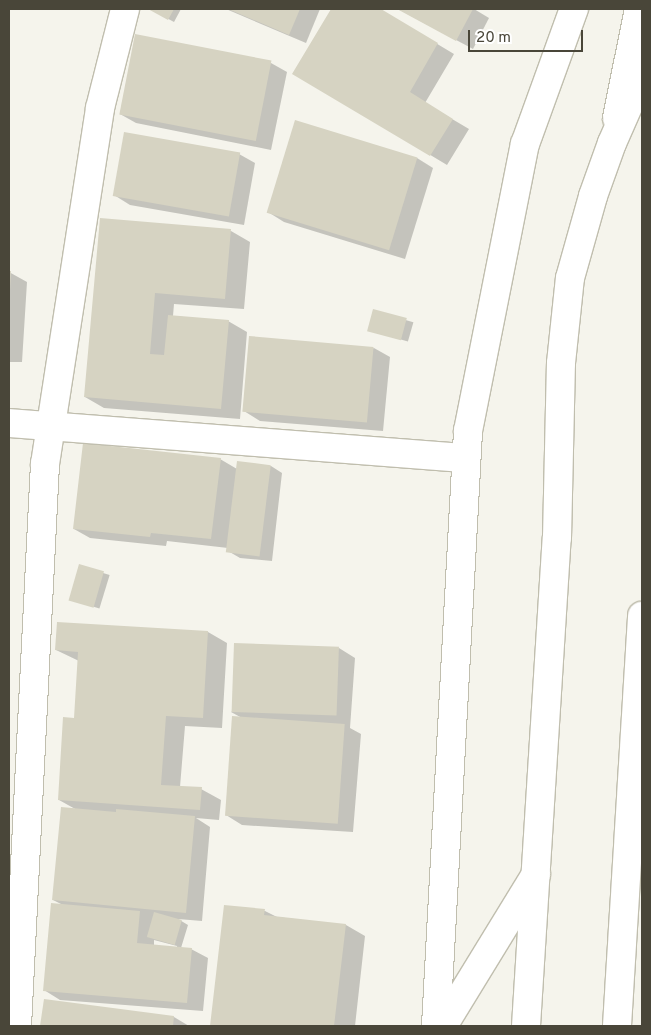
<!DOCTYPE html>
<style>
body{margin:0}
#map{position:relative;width:651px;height:1035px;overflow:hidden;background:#f5f4ec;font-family:Overpass,sans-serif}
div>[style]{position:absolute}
.shadow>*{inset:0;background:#0003;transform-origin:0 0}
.building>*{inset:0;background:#d6d3c2;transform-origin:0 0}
.roads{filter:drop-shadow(1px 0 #c0beae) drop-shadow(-1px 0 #c0beae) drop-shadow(0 1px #c0beae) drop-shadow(0 -1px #c0beae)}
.minor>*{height:28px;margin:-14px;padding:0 14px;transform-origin:14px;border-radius:14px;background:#fff}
.tertiary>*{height:28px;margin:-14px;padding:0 14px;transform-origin:14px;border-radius:14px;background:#fff}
span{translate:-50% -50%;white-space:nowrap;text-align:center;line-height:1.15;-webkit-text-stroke:5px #fff;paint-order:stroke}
.frame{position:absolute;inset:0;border:10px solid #494639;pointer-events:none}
.scale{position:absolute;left:468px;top:30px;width:115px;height:22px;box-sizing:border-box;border:2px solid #494639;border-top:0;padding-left:6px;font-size:15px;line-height:18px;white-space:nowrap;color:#494639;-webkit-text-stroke:4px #fff;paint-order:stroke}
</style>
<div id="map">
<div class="shadow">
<div style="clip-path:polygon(150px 9px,181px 9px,174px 22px)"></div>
<div style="clip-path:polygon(226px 9px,320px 9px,306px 43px)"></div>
<div style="clip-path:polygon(333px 9px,379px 9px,454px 54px,425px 103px,469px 129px,447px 165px,294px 73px)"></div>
<div style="clip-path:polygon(398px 9px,474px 9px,489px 18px,473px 49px)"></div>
<div style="clip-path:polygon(136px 35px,271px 63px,287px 72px,271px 150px,136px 123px,120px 114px)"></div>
<div style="clip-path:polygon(239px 154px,255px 163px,244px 225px,130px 205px,114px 195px)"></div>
<div style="clip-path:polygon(417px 158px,433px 168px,405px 259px,284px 222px,268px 212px)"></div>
<div style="clip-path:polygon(101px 220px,231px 231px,250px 242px,244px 309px,174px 304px,173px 316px,228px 321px,247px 332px,240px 419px,104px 408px,85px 397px)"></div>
<div style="clip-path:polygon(9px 272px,27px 282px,22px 362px,9px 362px)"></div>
<div style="left:374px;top:311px;width:41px;height:20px;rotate:16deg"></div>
<div style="clip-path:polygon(374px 348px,390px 357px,383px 431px,260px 421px,244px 411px)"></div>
<div style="clip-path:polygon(220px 459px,237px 469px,271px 466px,282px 473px,272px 561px,240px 558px,228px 551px,228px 548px,167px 541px,166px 546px,90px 538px,74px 529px)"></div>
<div style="left:80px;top:566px;width:31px;height:35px;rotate:17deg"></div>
<div style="clip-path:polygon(evenodd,58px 623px,208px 632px,227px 643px,222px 728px,185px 726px,180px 787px,201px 789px,221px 800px,219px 820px,196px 818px,210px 827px,202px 921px,178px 919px,188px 925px,181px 948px,191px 949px,208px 958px,203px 1011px,60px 1000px,44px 990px,63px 905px,53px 900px,77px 810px,59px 800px,75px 719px,79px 661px,56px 650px,58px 623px,154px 940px,177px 946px,177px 948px,154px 946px,154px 940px)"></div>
<div style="clip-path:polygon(339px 648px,355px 658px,350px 728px,361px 734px,353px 832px,242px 825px,226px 815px,242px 718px,231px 712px)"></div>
<div style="clip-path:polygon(225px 906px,265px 911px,277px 917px,346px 925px,365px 936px,355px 1026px,211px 1026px)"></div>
<div style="clip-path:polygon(45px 1001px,174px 1017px,189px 1026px,42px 1026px)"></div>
</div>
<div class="building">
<div style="clip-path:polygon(148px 9px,174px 9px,168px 20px)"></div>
<div style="clip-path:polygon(228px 9px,300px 9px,289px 35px)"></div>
<div style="clip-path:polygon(331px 9px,381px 9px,438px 43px,410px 92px,453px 119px,430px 156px,292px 74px)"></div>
<div style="clip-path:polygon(397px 9px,473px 9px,456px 41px)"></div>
<div style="left:135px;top:34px;width:139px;height:82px;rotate:11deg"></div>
<div style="left:295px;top:120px;width:128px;height:97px;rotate:17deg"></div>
<div style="left:124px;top:132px;width:118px;height:65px;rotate:10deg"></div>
<div style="clip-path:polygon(100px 218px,231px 229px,225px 299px,155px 293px,150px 354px,164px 355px,168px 315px,229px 320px,221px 409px,84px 397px)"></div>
<div style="clip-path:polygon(9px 271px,11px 271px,10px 290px,9px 290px)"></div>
<div style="left:373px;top:309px;width:35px;height:23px;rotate:15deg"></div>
<div style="left:249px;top:336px;width:125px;height:76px;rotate:5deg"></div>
<div style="clip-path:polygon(83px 443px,221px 458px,211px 539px,151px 533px,150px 537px,73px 529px)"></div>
<div style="left:237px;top:461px;width:34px;height:92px;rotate:7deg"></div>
<div style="left:79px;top:564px;width:26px;height:38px;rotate:16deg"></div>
<div style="clip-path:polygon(57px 622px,208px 631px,203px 718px,166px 716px,161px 785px,202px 787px,200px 810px,58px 800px,63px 717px,74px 718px,78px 652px,55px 650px)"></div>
<div style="left:234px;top:643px;width:105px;height:69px;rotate:2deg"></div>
<div style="left:232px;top:716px;width:113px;height:100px;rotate:4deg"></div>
<div style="clip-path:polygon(61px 807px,116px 812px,116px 809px,195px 816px,186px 913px,52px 900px)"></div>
<div style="clip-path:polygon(51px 903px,140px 911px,137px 943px,192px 948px,187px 1003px,43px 991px)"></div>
<div style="clip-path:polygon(224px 905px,265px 909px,264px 915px,346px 924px,334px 1026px,210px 1026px)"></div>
<div style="left:154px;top:912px;width:29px;height:26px;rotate:16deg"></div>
<div style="clip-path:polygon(44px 999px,174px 1016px,173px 1026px,40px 1026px)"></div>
</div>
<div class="roads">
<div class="minor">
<div style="left:617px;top:118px;width:111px;rotate:-78.6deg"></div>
<div style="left:9px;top:423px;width:458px;rotate:4.4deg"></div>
<div style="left:17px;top:1026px;width:563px;rotate:-87.15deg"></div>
<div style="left:45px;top:464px;width:360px;rotate:-81.2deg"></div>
<div style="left:100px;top:108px;width:102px;rotate:-75.8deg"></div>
<div style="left:436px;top:1026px;width:596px;rotate:-86.92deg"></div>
<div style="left:468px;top:431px;width:293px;rotate:-78.8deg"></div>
<div style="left:525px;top:144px;width:144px;rotate:-70.1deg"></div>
<div style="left:443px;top:1026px;width:178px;rotate:-58.5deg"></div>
</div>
<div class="tertiary">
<div style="left:526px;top:1026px;width:489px;rotate:-86.4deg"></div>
<div style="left:557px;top:538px;width:175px;rotate:-88.7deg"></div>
<div style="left:561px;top:363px;width:85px;rotate:-84deg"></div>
<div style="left:570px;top:278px;width:85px;rotate:-74.3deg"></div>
<div style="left:593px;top:196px;width:56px;rotate:-70.3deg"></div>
<div style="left:612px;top:143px;width:74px;rotate:-66.2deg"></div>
<div style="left:617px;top:1026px;width:411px;rotate:-86.5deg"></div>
</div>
</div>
<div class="frame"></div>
<div class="scale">20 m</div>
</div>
